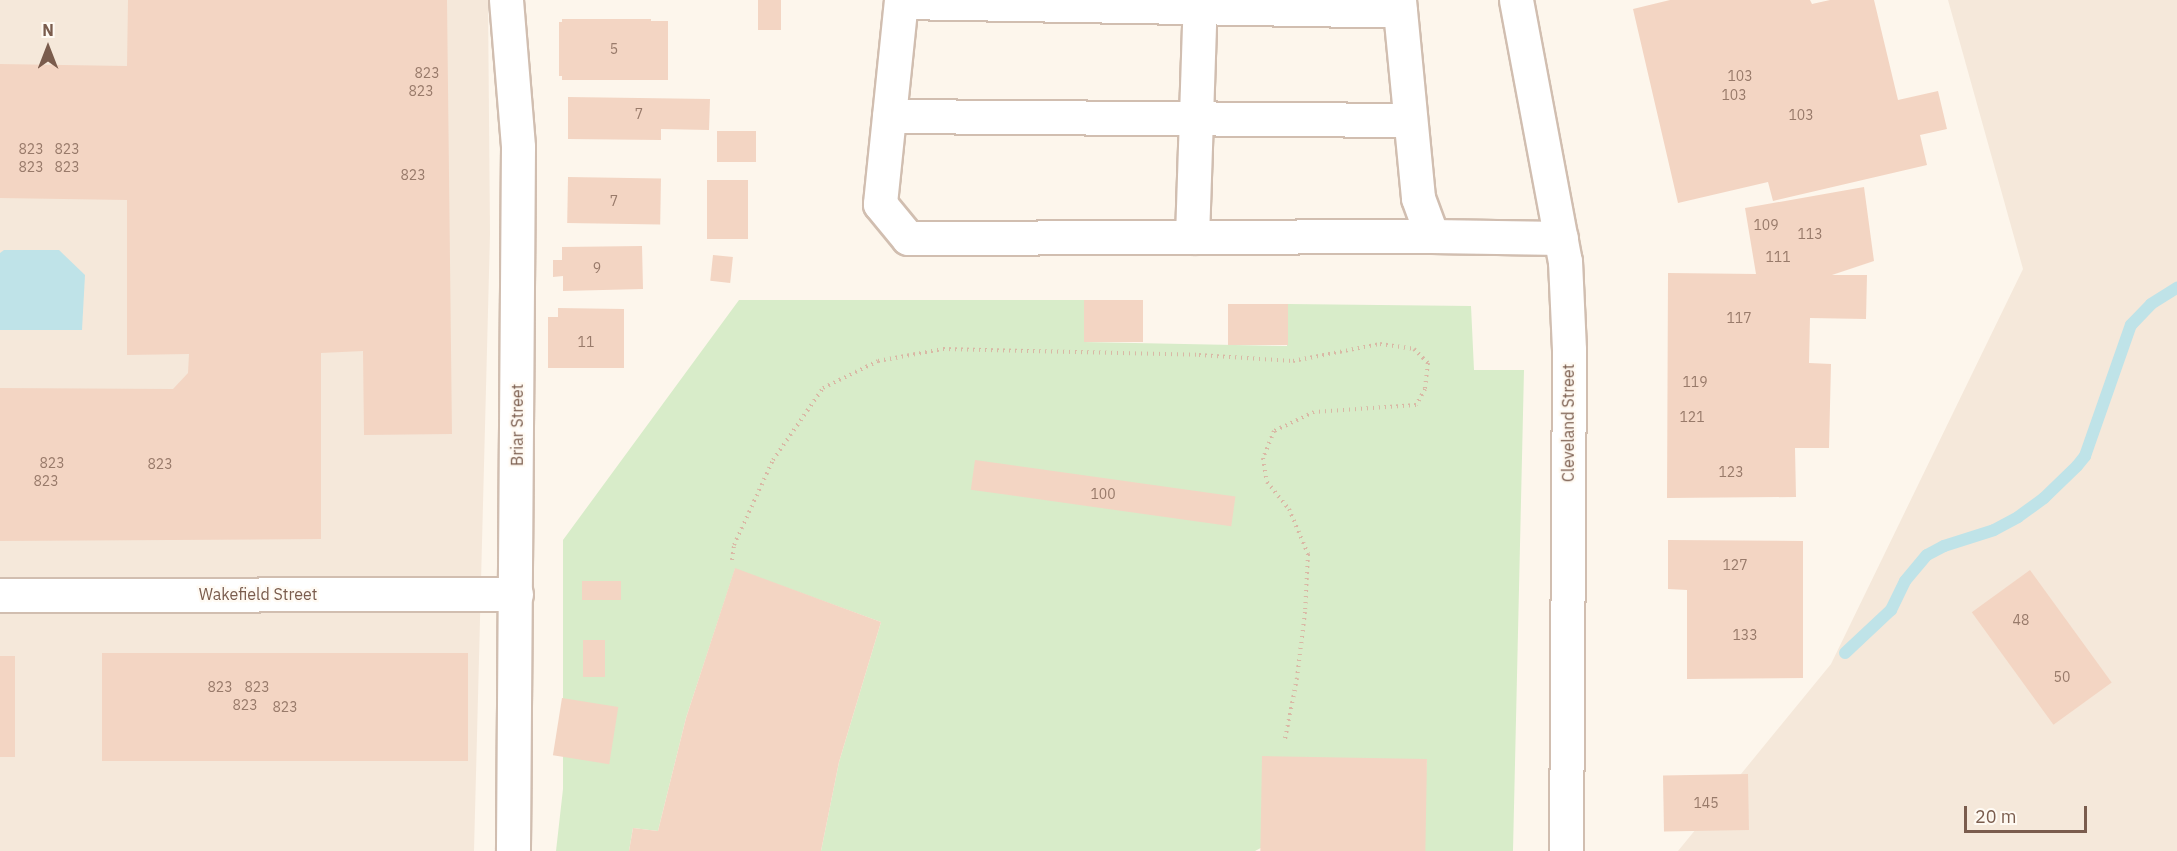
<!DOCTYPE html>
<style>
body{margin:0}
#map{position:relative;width:2177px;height:851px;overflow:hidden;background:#fdf6ec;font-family:"IBM Plex Sans",sans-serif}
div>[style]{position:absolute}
.residential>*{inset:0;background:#f5e8da}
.green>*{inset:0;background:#d8ecc9}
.water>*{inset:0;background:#bfe3e8}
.stream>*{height:12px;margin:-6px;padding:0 6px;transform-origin:6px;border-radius:6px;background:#bfe3e8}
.building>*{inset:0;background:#f3d5c3;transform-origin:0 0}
.path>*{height:4px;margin-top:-2px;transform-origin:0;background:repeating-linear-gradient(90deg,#d9b8a5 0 1.5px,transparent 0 6px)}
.roads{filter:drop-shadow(2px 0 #d1beb0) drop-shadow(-2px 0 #d1beb0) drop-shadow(0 2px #d1beb0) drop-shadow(0 -2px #d1beb0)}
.minor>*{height:33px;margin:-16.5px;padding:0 16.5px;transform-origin:16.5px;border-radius:16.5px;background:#fff}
span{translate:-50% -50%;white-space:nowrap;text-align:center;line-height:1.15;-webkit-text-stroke:4.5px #fffaf3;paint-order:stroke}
.number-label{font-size:14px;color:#987a6a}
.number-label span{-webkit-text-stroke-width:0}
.street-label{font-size:16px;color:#7a5c4d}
.north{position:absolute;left:18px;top:18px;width:60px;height:60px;-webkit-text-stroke:4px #fffaf3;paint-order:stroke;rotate:0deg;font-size:16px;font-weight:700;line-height:24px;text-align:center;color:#7a5c4d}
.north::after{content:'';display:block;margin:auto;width:21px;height:27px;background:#7a5c4d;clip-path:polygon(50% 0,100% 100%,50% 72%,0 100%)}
.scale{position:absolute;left:1964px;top:806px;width:123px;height:27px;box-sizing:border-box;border:3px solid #7a5c4d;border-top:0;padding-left:8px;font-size:18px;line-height:21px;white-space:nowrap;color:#7a5c4d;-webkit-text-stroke:4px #fffaf3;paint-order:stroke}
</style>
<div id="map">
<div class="residential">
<div style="clip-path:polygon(0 0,488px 0,490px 234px,474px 851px,0 851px)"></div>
<div style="clip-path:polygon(1948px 0,2177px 0,2177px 851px,1678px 851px,1831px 664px,2023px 269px)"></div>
</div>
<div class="green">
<div style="clip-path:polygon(739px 300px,1084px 300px,1084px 342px,1287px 346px,1288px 304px,1471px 306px,1474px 370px,1524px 370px,1513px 851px,1419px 851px,1427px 760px,1255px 851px,821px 851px,839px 762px,881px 622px,735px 569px,686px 718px,658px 831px,633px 828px,629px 851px,556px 851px,563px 789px,563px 540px)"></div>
</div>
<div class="water">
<div style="clip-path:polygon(4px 250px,59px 250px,85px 275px,82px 330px,0 330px,0 253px)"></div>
</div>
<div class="stream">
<div style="left:1845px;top:653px;width:63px;rotate:-43.1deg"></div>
<div style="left:1891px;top:610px;width:32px;rotate:-64deg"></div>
<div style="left:1905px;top:581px;width:34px;rotate:-50deg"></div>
<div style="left:1927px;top:555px;width:19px;rotate:-28deg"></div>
<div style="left:1944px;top:546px;width:52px;rotate:-17.7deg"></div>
<div style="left:1994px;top:530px;width:27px;rotate:-28deg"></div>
<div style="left:2018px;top:517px;width:32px;rotate:-36deg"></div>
<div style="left:2044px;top:498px;width:46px;rotate:-44.1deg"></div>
<div style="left:2077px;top:466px;width:13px;rotate:-51deg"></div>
<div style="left:2085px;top:456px;width:139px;rotate:-70.7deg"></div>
<div style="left:2131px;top:325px;width:29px;rotate:-46deg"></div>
<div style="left:2151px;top:304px;width:31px;rotate:-32deg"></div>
</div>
<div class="building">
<div style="clip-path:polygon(128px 0,447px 0,452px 434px,364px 435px,363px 351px,321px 353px,321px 539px,0 541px,0 388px,173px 389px,188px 373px,189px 354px,127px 355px,127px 200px,0 198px,0 64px,127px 66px)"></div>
<div style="left:758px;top:0;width:23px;height:30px"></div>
<div style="clip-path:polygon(1670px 0,1810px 0,1812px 4px,1830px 0,1874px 0,1898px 100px,1938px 91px,1947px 129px,1920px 135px,1927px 165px,1773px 201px,1768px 182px,1678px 203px,1633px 9px)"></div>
<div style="clip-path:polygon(562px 19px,651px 19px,651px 21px,668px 21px,668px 80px,562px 80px,562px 76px,559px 76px,559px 22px,562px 22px)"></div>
<div style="clip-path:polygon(568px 97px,710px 99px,709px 130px,661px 129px,661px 140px,568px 139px)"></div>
<div style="left:717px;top:131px;width:39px;height:31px"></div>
<div style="left:568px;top:177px;width:93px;height:46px;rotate:1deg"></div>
<div style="left:707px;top:180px;width:41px;height:59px"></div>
<div style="clip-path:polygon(1864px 187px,1874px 261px,1832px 275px,1867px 275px,1866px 319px,1810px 318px,1809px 363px,1831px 364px,1829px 448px,1795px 448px,1796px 497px,1667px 498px,1668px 273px,1756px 274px,1745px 208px)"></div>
<div style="clip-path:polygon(642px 246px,643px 289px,563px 291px,563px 276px,553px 277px,553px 260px,562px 260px,562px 247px)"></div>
<div style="left:713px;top:255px;width:20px;height:26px;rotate:6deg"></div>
<div style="left:1084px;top:300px;width:59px;height:42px"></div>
<div style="left:1228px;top:304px;width:60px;height:41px"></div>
<div style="clip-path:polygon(558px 308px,624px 309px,624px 368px,548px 368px,548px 317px,558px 317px)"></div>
<div style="left:975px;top:460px;width:263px;height:30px;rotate:8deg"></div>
<div style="clip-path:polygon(1668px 540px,1803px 541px,1803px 678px,1687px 679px,1687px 590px,1668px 589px)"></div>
<div style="clip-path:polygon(735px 568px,881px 622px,839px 762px,821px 851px,629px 851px,633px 828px,658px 831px,686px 718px)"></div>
<div style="left:2030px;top:570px;width:139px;height:72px;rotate:54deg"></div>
<div style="left:621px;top:581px;width:19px;height:39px;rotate:90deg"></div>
<div style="left:583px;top:640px;width:22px;height:37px"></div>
<div style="left:102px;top:653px;width:366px;height:108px"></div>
<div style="left:0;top:656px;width:15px;height:101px"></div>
<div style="left:562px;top:698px;width:57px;height:58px;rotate:9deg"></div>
<div style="left:1262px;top:756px;width:165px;height:95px;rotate:1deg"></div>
<div style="left:1748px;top:774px;width:56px;height:85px;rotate:89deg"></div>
</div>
<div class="path">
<div style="left:732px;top:560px;width:15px;rotate:-82deg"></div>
<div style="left:734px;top:545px;width:94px;rotate:-65.4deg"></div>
<div style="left:773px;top:460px;width:88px;rotate:-55.2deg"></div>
<div style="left:823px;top:388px;width:61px;rotate:-26.1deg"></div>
<div style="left:878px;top:361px;width:66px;rotate:-10.5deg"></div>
<div style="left:943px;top:349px;width:256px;rotate:1.3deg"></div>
<div style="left:1199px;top:355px;width:94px;rotate:3.7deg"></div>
<div style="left:1293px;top:361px;width:89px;rotate:-11.1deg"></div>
<div style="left:1380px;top:344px;width:34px;rotate:8deg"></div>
<div style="left:1414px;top:349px;width:20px;rotate:45deg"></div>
<div style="left:1428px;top:363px;width:26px;rotate:97deg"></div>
<div style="left:1425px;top:389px;width:18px;rotate:119deg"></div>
<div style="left:1416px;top:405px;width:102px;rotate:176.1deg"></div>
<div style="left:1314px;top:412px;width:44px;rotate:154.6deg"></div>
<div style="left:1274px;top:431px;width:29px;rotate:112deg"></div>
<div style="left:1263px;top:458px;width:24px;rotate:81deg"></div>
<div style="left:1267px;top:482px;width:35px;rotate:51deg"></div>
<div style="left:1289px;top:509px;width:49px;rotate:67.1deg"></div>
<div style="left:1308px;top:554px;width:58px;rotate:93deg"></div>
<div style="left:1305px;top:612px;width:66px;rotate:96.9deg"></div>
<div style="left:1297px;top:678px;width:62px;rotate:101.1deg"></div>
</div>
<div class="roads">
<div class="minor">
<div style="left:506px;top:0;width:147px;rotate:85.3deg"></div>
<div style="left:518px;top:147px;width:704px;rotate:90.41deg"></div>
<div style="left:901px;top:0;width:205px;rotate:95.9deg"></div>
<div style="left:880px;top:204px;width:44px;rotate:50.5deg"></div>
<div style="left:908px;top:238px;width:524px;rotate:-0.22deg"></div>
<div style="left:1399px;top:0;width:199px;rotate:84.5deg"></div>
<div style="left:1418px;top:198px;width:40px;rotate:69.8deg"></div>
<div style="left:1432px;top:236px;width:129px;rotate:0.9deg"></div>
<div style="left:1516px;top:0;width:266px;rotate:79.4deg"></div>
<div style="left:1565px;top:261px;width:89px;rotate:87.4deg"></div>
<div style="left:1569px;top:350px;width:501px;rotate:90.34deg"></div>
<div style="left:901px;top:2px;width:499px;rotate:1deg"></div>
<div style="left:889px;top:116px;width:521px;rotate:0.44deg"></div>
<div style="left:1192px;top:237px;width:237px;rotate:-88.1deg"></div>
<div style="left:0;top:595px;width:516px;rotate:-0.11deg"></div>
</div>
</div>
<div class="number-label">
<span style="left:614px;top:49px">5</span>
<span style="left:427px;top:73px">823</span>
<span style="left:1740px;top:76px">103</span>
<span style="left:421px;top:91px">823</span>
<span style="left:1734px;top:95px">103</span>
<span style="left:639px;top:114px">7</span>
<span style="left:1801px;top:115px">103</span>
<span style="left:31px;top:149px">823</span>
<span style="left:67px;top:149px">823</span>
<span style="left:31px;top:167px">823</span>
<span style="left:67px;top:167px">823</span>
<span style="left:413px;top:175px">823</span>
<span style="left:614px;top:201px">7</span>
<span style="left:1766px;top:225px">109</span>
<span style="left:1810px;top:234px">113</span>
<span style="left:1778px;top:257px">111</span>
<span style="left:597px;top:268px">9</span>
<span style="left:1739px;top:318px">117</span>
<span style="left:586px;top:342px">11</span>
<span style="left:1695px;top:382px">119</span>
<span style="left:1692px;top:417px">121</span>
<span style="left:52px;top:463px">823</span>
<span style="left:160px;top:464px">823</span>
<span style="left:1731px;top:472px">123</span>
<span style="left:46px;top:481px">823</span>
<span style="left:1103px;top:494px">100</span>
<span style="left:1735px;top:565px">127</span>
<span style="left:2021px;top:620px">48</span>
<span style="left:1745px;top:635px">133</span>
<span style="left:2062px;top:677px">50</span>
<span style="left:220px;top:687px">823</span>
<span style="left:257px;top:687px">823</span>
<span style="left:245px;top:705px">823</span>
<span style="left:285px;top:707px">823</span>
<span style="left:1706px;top:803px">145</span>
</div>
<div class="street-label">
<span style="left:1568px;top:423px;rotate:-90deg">Cleveland Street</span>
<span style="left:517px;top:425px;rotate:-90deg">Briar Street</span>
<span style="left:258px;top:594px">Wakefield Street</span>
</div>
<div class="north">N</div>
<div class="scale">20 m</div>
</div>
